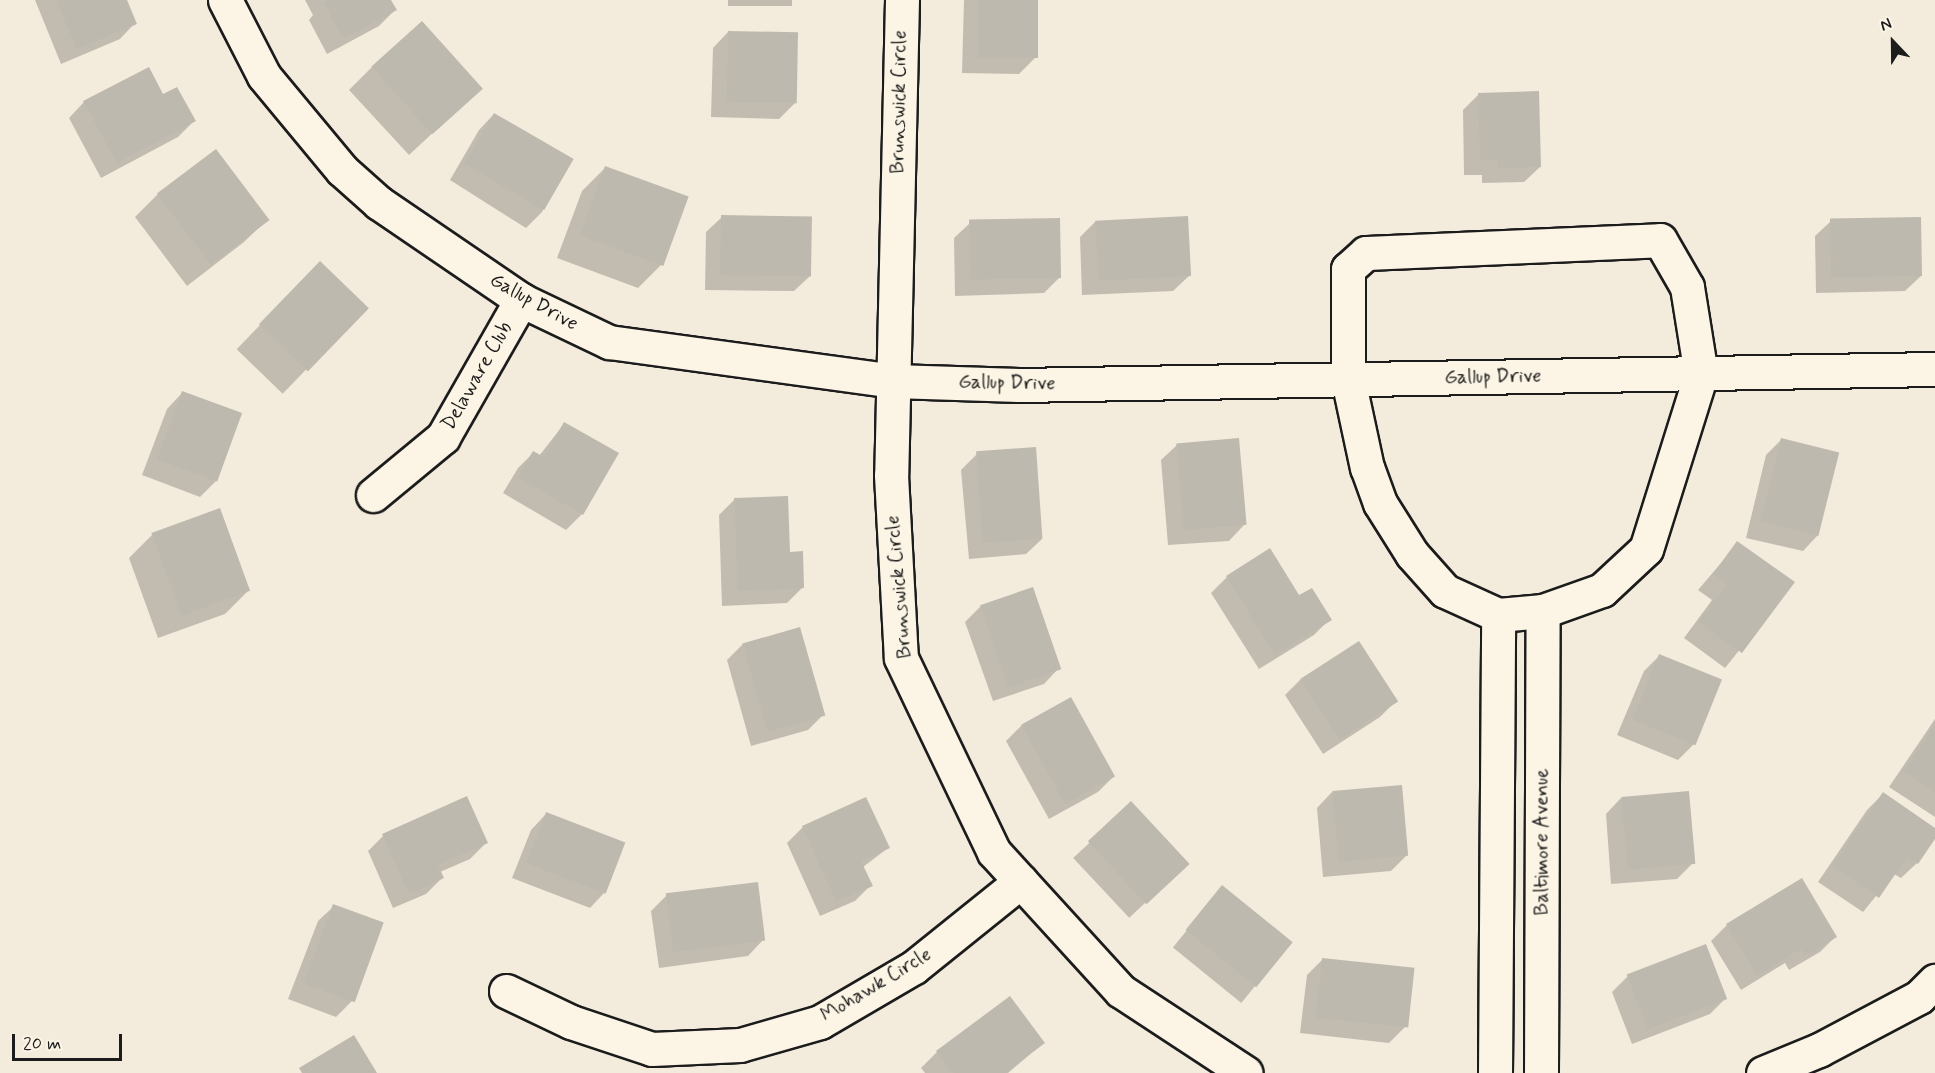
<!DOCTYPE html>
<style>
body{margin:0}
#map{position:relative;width:1935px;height:1073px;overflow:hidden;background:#f3ecdd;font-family:Mynerve,sans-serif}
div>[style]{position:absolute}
.shadow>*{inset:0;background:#0003;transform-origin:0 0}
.building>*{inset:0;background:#beb9ae;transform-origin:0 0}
.roads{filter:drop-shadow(2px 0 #1c1c1c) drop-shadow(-2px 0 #1c1c1c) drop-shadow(0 2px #1c1c1c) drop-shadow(0 -2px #1c1c1c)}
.street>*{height:33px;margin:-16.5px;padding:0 16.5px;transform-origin:16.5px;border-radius:16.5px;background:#fcf5e5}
span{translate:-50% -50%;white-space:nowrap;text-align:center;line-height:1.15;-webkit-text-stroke:4.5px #fcf5e5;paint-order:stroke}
.street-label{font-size:20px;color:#1c1c1c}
.north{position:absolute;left:1863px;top:12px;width:60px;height:60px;-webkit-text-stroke:4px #fcf5e5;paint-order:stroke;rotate:338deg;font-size:16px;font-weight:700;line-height:24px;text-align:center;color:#1c1c1c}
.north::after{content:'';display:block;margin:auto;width:21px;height:27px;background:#1c1c1c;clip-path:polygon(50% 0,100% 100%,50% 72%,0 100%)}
.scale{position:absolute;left:12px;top:1034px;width:110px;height:27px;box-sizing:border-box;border:3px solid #1c1c1c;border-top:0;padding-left:8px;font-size:18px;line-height:21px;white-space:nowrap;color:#1c1c1c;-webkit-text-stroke:4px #fcf5e5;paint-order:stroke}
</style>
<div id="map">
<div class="shadow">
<div style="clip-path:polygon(35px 0,126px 0,135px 23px,120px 39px,61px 64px)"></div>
<div style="clip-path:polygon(305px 0,390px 0,395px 10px,379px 26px,327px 54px,309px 20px,313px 15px)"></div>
<div style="left:728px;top:0;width:64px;height:6px"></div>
<div style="clip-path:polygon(964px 0,1036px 0,1035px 58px,1019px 74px,962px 73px)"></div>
<div style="clip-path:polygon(728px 32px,795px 103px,779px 119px,711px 117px,713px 48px)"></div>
<div style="clip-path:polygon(372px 67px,481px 88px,409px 155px,349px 90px)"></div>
<div style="clip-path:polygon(1479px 94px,1540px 167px,1524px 182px,1482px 183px,1482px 175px,1464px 175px,1463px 110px)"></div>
<div style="clip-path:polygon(162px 96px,194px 121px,178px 137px,101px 178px,69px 118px,84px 102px)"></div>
<div style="clip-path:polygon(494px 114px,572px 159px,542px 212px,526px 228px,450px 180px,479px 130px)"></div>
<div style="clip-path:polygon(605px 168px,661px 265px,638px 288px,557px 258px,582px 191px)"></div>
<div style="clip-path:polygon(158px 194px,267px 220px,244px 242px,187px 286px,135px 217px)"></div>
<div style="clip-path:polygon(722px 217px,810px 276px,794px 291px,705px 290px,706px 232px)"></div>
<div style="clip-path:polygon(1096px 221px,1189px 276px,1173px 291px,1082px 295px,1080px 237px)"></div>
<div style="clip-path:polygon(1831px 221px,1921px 276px,1905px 291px,1816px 293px,1815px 236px)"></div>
<div style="clip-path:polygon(970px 223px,1060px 277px,1044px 293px,955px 296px,954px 238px)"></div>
<div style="left:320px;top:263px;width:64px;height:120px;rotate:44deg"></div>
<div style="clip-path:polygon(182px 393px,216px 481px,200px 497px,142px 475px,167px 409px)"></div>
<div style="clip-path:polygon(564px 424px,582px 514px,566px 530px,503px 493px,518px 468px,533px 453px,539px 456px)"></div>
<div style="clip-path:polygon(1781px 440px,1818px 535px,1803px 551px,1746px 538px,1766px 455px)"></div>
<div style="clip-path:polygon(1177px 445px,1244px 525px,1229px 541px,1168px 545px,1161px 460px)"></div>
<div style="clip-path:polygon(977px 454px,1042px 539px,1026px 554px,969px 559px,961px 470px)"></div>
<div style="clip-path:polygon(735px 499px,788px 553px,802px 588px,787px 603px,722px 606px,719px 515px)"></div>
<div style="clip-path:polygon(219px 510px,248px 591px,225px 614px,158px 638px,129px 558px,152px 535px)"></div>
<div style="clip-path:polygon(1738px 543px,1793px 583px,1725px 668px,1684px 638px,1712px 600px,1698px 590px)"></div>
<div style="clip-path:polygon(1269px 550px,1299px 597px,1330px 619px,1314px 635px,1259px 669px,1211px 593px,1227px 577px)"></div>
<div style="clip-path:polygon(981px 606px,1059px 668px,1044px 684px,993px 701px,965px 622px)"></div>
<div style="clip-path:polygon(1359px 643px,1396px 701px,1380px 717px,1323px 754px,1285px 695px,1301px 679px)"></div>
<div style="clip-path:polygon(743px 644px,824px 714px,808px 730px,751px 746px,727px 660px)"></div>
<div style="clip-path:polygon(1660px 655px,1694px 744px,1678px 760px,1617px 735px,1644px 671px)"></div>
<div style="clip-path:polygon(1935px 719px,1935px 817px,1889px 787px)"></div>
<div style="clip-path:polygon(1022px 725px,1113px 777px,1098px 792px,1049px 819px,1006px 741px)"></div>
<div style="clip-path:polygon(1332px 792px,1407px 855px,1391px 871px,1323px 877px,1317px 808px)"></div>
<div style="clip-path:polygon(1883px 794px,1935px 829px,1935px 836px,1917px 863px,1901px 878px,1894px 874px,1863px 912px,1818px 882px,1867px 810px)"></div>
<div style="clip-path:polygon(1621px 798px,1693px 863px,1677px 879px,1611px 884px,1606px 814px)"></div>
<div style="left:1131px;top:804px;width:82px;height:79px;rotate:47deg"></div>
<div style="clip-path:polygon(546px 814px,605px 892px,590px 908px,512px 878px,531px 830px)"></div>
<div style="clip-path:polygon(803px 827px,888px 848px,863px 867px,871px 885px,855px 901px,820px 916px,787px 843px)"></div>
<div style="clip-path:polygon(383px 836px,486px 843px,470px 859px,440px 872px,442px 878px,426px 894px,393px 908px,368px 851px)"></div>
<div style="clip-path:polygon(1801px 880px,1835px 937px,1820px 952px,1789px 970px,1785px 963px,1741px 990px,1711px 941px,1727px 925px)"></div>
<div style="left:1222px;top:887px;width:88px;height:78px;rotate:39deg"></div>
<div style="clip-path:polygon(667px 895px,763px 940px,748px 956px,659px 968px,651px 911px)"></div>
<div style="clip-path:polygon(334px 906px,352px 1001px,336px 1017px,288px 999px,318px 921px)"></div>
<div style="clip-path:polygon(1323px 959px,1405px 1027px,1389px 1043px,1300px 1033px,1307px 975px)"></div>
<div style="clip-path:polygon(1628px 976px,1725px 999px,1710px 1014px,1632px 1044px,1612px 992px)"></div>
<div style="clip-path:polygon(1043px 1043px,1008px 1073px,925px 1073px,921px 1068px,937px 1052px)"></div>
</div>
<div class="building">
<div style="clip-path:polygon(56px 0,127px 0,137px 24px,77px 49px)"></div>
<div style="clip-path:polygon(329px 0,391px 0,397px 10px,343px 39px,324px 3px)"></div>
<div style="left:978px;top:0;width:60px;height:58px"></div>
<div style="left:422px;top:21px;width:91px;height:68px;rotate:48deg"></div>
<div style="left:728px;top:31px;width:70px;height:71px;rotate:1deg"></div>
<div style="clip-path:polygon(149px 67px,163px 94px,177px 87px,196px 121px,117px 163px,83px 101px)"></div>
<div style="clip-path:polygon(1539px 91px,1541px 167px,1497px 168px,1497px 160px,1480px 160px,1478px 93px)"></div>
<div style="left:494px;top:113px;width:92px;height:59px;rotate:30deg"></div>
<div style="left:216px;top:149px;width:89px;height:74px;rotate:53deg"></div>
<div style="left:605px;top:166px;width:89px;height:74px;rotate:20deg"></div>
<div style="left:721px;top:215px;width:91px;height:60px;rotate:1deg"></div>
<div style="left:1188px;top:216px;width:60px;height:93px;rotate:87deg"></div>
<div style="left:1921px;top:217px;width:59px;height:91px;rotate:89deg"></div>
<div style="left:1060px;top:218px;width:60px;height:91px;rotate:89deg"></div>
<div style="left:320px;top:261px;width:68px;height:88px;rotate:44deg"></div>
<div style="left:182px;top:391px;width:64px;height:73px;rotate:20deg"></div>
<div style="clip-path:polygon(564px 422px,619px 453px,583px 515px,518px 477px,533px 451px,544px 457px)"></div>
<div style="left:1239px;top:438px;width:87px;height:63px;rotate:85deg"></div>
<div style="left:1781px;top:438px;width:60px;height:86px;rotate:14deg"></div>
<div style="left:1036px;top:447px;width:92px;height:60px;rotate:86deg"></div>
<div style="clip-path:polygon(788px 496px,790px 552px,803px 551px,804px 588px,738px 591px,734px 498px)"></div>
<div style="left:220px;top:508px;width:88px;height:73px;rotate:70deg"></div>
<div style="clip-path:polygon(1737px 541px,1795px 582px,1742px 653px,1698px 622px,1727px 584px,1713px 574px)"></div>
<div style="clip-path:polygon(1270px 548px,1299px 595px,1312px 588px,1332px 620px,1275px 655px,1226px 576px)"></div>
<div style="left:1033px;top:587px;width:87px;height:56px;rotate:71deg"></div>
<div style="left:800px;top:627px;width:92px;height:60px;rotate:74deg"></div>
<div style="left:1359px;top:641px;width:72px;height:70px;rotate:57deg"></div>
<div style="left:1659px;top:654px;width:68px;height:71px;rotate:22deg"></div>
<div style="left:1071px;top:697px;width:91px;height:57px;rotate:61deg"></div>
<div style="clip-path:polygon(1935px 724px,1935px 792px,1904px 771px)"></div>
<div style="left:1402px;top:785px;width:71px;height:70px;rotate:85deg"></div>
<div style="left:1689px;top:791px;width:73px;height:68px;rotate:85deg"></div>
<div style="clip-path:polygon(1883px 792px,1935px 828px,1935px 839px,1918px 864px,1907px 857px,1879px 898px,1832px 866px)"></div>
<div style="clip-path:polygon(467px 796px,488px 843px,438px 865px,444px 878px,409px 894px,382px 834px)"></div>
<div style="clip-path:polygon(866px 797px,890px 848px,861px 861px,873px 886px,836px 902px,802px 826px)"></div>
<div style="left:1131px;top:801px;width:86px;height:59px;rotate:47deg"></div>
<div style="left:546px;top:812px;width:85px;height:55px;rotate:21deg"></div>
<div style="clip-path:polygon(1802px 878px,1837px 937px,1805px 956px,1801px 949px,1757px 976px,1726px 924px)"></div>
<div style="left:758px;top:882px;width:59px;height:93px;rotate:83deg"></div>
<div style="left:1222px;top:885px;width:91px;height:58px;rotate:39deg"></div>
<div style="left:333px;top:904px;width:54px;height:85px;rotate:20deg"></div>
<div style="left:1706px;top:944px;width:59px;height:85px;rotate:69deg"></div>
<div style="left:1322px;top:958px;width:93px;height:60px;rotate:6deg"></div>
<div style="clip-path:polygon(1010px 996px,1045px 1043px,1005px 1073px,953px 1073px,936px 1051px)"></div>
<div style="clip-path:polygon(354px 1035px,377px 1073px,302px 1073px,299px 1068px)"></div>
</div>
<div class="roads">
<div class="street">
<div style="left:225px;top:0;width:85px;rotate:62.8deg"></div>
<div style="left:264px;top:76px;width:122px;rotate:50.3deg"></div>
<div style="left:342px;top:170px;width:50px;rotate:41.7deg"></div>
<div style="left:379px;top:203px;width:172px;rotate:34.3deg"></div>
<div style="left:521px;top:300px;width:98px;rotate:25.5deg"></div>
<div style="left:609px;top:342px;width:287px;rotate:7.8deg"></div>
<div style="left:893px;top:381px;width:126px;rotate:1.8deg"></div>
<div style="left:1019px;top:385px;width:916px;rotate:-1deg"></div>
<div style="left:902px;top:0;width:475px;rotate:91.3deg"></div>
<div style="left:891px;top:475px;width:183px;rotate:86.9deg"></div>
<div style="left:901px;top:658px;width:215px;rotate:64.4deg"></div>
<div style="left:994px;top:852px;width:188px;rotate:47.6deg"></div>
<div style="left:1121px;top:991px;width:149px;rotate:33.3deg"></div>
<div style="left:1660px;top:240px;width:54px;rotate:60.1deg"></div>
<div style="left:1687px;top:287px;width:88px;rotate:80.9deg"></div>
<div style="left:1701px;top:374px;width:183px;rotate:107.4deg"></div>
<div style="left:1646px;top:549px;width:60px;rotate:137deg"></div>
<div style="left:1602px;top:590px;width:63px;rotate:160.4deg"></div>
<div style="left:1543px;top:611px;width:45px;rotate:174.9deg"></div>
<div style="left:1498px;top:615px;width:58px;rotate:-155.6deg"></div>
<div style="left:1445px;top:591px;width:50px;rotate:-131.7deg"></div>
<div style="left:1412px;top:554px;width:60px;rotate:-122.1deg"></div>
<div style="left:1380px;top:503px;width:37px;rotate:-110deg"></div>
<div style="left:1367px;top:468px;width:91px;rotate:-102.1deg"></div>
<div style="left:1348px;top:379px;width:110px;rotate:-90deg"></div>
<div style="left:1348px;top:269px;width:24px;rotate:-42deg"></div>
<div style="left:1366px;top:253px;width:294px;rotate:-2.5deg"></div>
<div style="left:373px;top:495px;width:91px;rotate:-39.6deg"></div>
<div style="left:443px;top:437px;width:158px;rotate:-60.3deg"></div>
<div style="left:506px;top:991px;width:72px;rotate:25.5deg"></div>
<div style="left:571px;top:1022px;width:85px;rotate:18.4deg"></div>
<div style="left:652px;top:1049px;width:88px;rotate:-2.6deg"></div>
<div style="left:740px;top:1045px;width:83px;rotate:-16deg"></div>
<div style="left:820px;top:1022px;width:109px;rotate:-30.3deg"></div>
<div style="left:914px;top:967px;width:137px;rotate:-38.8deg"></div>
<div style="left:1495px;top:1073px;width:458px;rotate:-89.6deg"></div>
<div style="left:1541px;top:1073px;width:462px;rotate:-89.8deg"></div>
<div style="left:1763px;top:1073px;width:61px;rotate:-22.3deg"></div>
<div style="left:1819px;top:1050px;width:113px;rotate:-27.9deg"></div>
<div style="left:1919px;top:997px;width:23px;rotate:-45deg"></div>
</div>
</div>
<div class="street-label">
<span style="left:899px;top:102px;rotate:-89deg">Brunswick Circle</span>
<span style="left:534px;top:302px;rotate:29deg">Gallup Drive</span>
<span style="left:477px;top:376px;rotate:-60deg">Delaware Club</span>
<span style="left:1493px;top:377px;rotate:-1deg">Gallup Drive</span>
<span style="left:1007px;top:383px;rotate:1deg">Gallup Drive</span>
<span style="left:899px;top:587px;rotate:-95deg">Brunswick Circle</span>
<span style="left:1542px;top:842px;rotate:-90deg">Baltimore Avenue</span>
<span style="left:876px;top:985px;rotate:-31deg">Mohawk Circle</span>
</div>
<div class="north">N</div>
<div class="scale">20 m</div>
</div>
